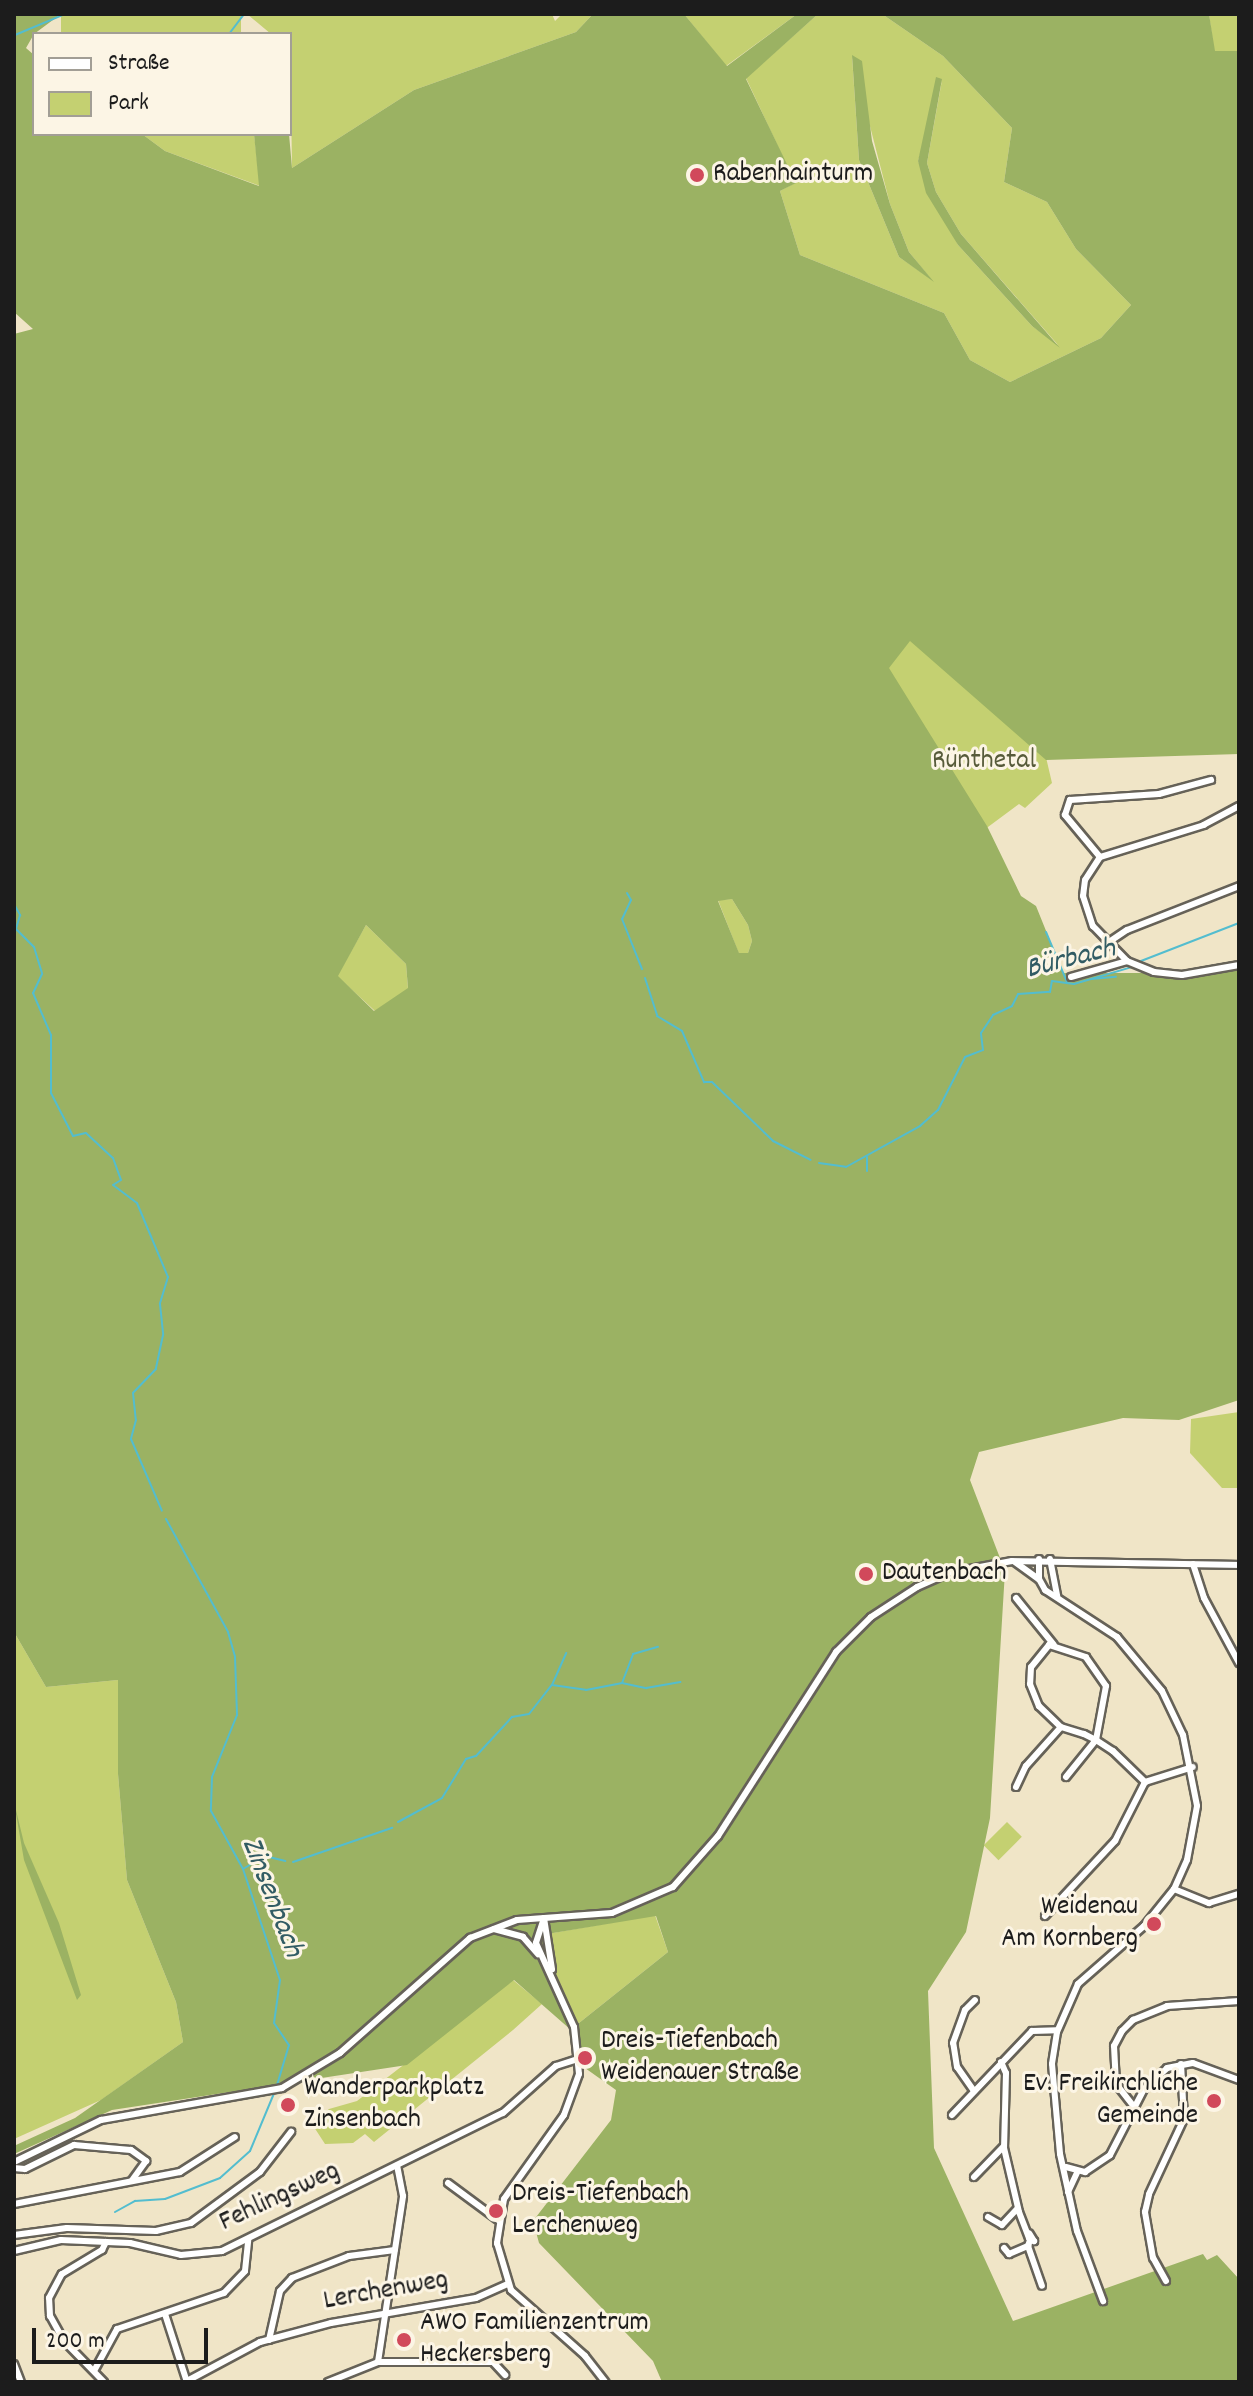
<!DOCTYPE html>
<meta charset="utf-8">
<style>
body{margin:0}
#map{position:relative;width:1253px;height:2396px;overflow:hidden;background:#f0e5c7;font-family:Dekko,sans-serif}
div>[style]{position:absolute}
.green>*{inset:0;background:#c4d071;transform-origin:0 0}
.forest>*{inset:0;background:#9bb263}
.stream>*{height:2px;margin:-1px;padding:0 1px;transform-origin:1px;border-radius:1px;background:#53bdcf}
.roads{filter:drop-shadow(2px 0 #666258) drop-shadow(-2px 0 #666258) drop-shadow(0 2px #666258) drop-shadow(0 -2px #666258)}
.minor>*{height:6px;margin:-3px;padding:0 3px;transform-origin:3px;border-radius:3px;background:#fff}
.dots>*{width:22px;height:22px;translate:-50% -50%;box-sizing:border-box;border:4px solid #fcf5e5;border-radius:50%}
span{translate:-50% -50%;white-space:nowrap;text-align:center;line-height:1.15;-webkit-text-stroke:6px #fcf5e5;paint-order:stroke}
.poi-label{font-size:28px;color:#1c1c1c}
.left{translate:0 -50%;text-align:left}
.right{translate:-100% -50%;text-align:right}
.park-label{font-size:28px;color:#575b3a}
.street-label{font-size:28px;color:#1c1c1c}
.water-label{font-size:30px;color:#325c64;font-style:italic}
.frame{position:absolute;inset:0;border:16px solid #1c1c1c;pointer-events:none}
.legend{position:absolute;left:32px;top:32px;width:260px;height:104px;box-sizing:border-box;background:#fcf5e5;border:2px solid #a29e95;margin:0;padding:10px 14px;list-style:none;font-size:24px;color:#1c1c1c}
.legend li{display:flex;align-items:center;gap:16px;height:40px}
.legend b{width:40px;border:2px solid #a29e95}
.scale{position:absolute;left:32px;top:2328px;width:176px;height:36px;box-sizing:border-box;border:4px solid #1c1c1c;border-top:0;padding-left:10px;font-size:24px;line-height:28px;white-space:nowrap;color:#1c1c1c;-webkit-text-stroke:6px #fcf5e5;paint-order:stroke}
</style>
<div id="map">
<div class="green">
<div style="left:61px;top:14px;width:180px;height:30px"></div>
<div style="clip-path:polygon(247px 14px,552px 14px,555px 21px,562px 14px,593px 14px,576px 32px,414px 90px,292px 168px,290px 34px,271px 34px)"></div>
<div style="clip-path:polygon(684px 14px,797px 14px,726px 66px)"></div>
<div style="clip-path:polygon(evenodd,818px 14px,882px 14px,943px 56px,1012px 128px,1004px 182px,1047px 202px,1076px 249px,1131px 305px,1101px 338px,1010px 382px,970px 360px,944px 313px,800px 255px,780px 191px,795px 183px,746px 78px,818px 14px,852px 56px,890px 204px,909px 252px,931px 279px,899px 257px,859px 160px,852px 56px,818px 14px,942px 80px,927px 163px,936px 192px,961px 234px,1058px 345px,1032px 326px,958px 245px,918px 161px,942px 80px)"></div>
<div style="clip-path:polygon(1209px 14px,1239px 14px,1239px 51px,1214px 51px)"></div>
<div style="clip-path:polygon(142px 134px,254px 134px,260px 186px,165px 151px)"></div>
<div style="clip-path:polygon(810px 586px,863px 596px,1045px 753px,1052px 783px,1025px 808px,1019px 804px,965px 844px)"></div>
<div style="clip-path:polygon(732px 899px,748px 925px,752px 941px,748px 953px,739px 954px,718px 900px)"></div>
<div style="clip-path:polygon(366px 925px,406px 964px,408px 989px,375px 1011px,337px 976px)"></div>
<div style="clip-path:polygon(1239px 1412px,1239px 1488px,1222px 1488px,1190px 1453px,1191px 1419px)"></div>
<div style="clip-path:polygon(14px 1632px,46px 1687px,118px 1680px,118px 1774px,127px 1880px,176px 2002px,183px 2042px,101px 2100px,14px 2139px)"></div>
<div style="left:1007px;top:1822px;width:21px;height:33px;rotate:45deg"></div>
<div style="clip-path:polygon(655px 1915px,668px 1952px,574px 2027px,553px 1973px,547px 1934px)"></div>
<div style="clip-path:polygon(513px 1980px,542px 2004px,513px 2030px,374px 2142px,365px 2134px,353px 2143px,325px 2144px,312px 2124px,329px 2109px,357px 2101px)"></div>
</div>
<div class="forest">
<div style="clip-path:polygon(evenodd,14px 14px,61px 14px,34px 34px,26px 48px,34px 55px,34px 134px,142px 134px,165px 151px,259px 186px,254px 134px,289px 134px,292px 168px,414px 90px,576px 32px,593px 14px,684px 14px,727px 66px,797px 14px,818px 14px,746px 79px,796px 183px,780px 191px,800px 255px,944px 313px,970px 360px,1010px 382px,1101px 338px,1131px 305px,1076px 249px,1047px 202px,1004px 182px,1012px 128px,943px 56px,882px 14px,1209px 14px,1215px 51px,1239px 51px,1239px 754px,1046px 760px,910px 641px,889px 668px,987px 826px,1021px 896px,1036px 906px,1063px 973px,1167px 973px,1239px 960px,1239px 1400px,1179px 1420px,1123px 1418px,979px 1452px,970px 1480px,1005px 1571px,990px 1818px,966px 1932px,928px 1991px,934px 2148px,1013px 2321px,1203px 2254px,1207px 2260px,1217px 2255px,1239px 2279px,1239px 2382px,662px 2382px,653px 2361px,539px 2243px,533px 2221px,611px 2120px,616px 2090px,585px 2068px,579px 2037px,514px 1980px,407px 2065px,112px 2110px,14px 2154px,16px 2145px,75px 2118px,183px 2042px,176px 2002px,127px 1880px,118px 1774px,118px 1680px,46px 1687px,14px 1632px,14px 334px,33px 329px,14px 312px,14px 14px,732px 899px,748px 925px,752px 941px,748px 953px,739px 953px,718px 901px,732px 899px,14px 14px,366px 925px,406px 964px,408px 988px,374px 1011px,338px 976px,366px 925px,14px 14px,656px 1916px,668px 1952px,574px 2027px,553px 1973px,547px 1934px,656px 1916px)"></div>
<div style="clip-path:polygon(852px 55px,862px 61px,872px 141px,890px 204px,909px 252px,934px 282px,899px 257px,859px 160px)"></div>
<div style="clip-path:polygon(936px 77px,942px 79px,927px 163px,936px 192px,961px 234px,1060px 348px,1032px 326px,958px 245px,926px 193px,918px 161px)"></div>
<div style="clip-path:polygon(14px 1802px,24px 1843px,59px 1923px,81px 1995px,77px 2000px,24px 1860px)"></div>
</div>
<div class="stream">
<div style="left:229px;top:34px;width:25px;rotate:-53deg"></div>
<div style="left:15px;top:35px;width:54px;rotate:-22.8deg"></div>
<div style="left:627px;top:893px;width:8px;rotate:60deg"></div>
<div style="left:631px;top:900px;width:21px;rotate:115deg"></div>
<div style="left:622px;top:919px;width:54px;rotate:68.2deg"></div>
<div style="left:14px;top:904px;width:13px;rotate:61deg"></div>
<div style="left:20px;top:915px;width:15px;rotate:106deg"></div>
<div style="left:16px;top:929px;width:25px;rotate:45deg"></div>
<div style="left:34px;top:947px;width:28px;rotate:73deg"></div>
<div style="left:42px;top:974px;width:21px;rotate:115deg"></div>
<div style="left:33px;top:993px;width:46px;rotate:66.8deg"></div>
<div style="left:51px;top:1035px;width:58px;rotate:90deg"></div>
<div style="left:51px;top:1093px;width:48px;rotate:62.9deg"></div>
<div style="left:73px;top:1136px;width:13px;rotate:-13deg"></div>
<div style="left:86px;top:1133px;width:37px;rotate:43deg"></div>
<div style="left:113px;top:1158px;width:23px;rotate:70deg"></div>
<div style="left:121px;top:1180px;width:9px;rotate:148deg"></div>
<div style="left:113px;top:1185px;width:30px;rotate:37deg"></div>
<div style="left:137px;top:1203px;width:80px;rotate:67.3deg"></div>
<div style="left:168px;top:1277px;width:28px;rotate:107deg"></div>
<div style="left:160px;top:1304px;width:31px;rotate:84deg"></div>
<div style="left:163px;top:1335px;width:35px;rotate:102deg"></div>
<div style="left:156px;top:1369px;width:33px;rotate:134deg"></div>
<div style="left:133px;top:1393px;width:27px;rotate:84deg"></div>
<div style="left:136px;top:1420px;width:20px;rotate:105deg"></div>
<div style="left:131px;top:1439px;width:78px;rotate:66.7deg"></div>
<div style="left:1046px;top:932px;width:54px;rotate:67.2deg"></div>
<div style="left:1141px;top:961px;width:105px;rotate:-21.2deg"></div>
<div style="left:645px;top:978px;width:40px;rotate:72deg"></div>
<div style="left:657px;top:1016px;width:29px;rotate:31deg"></div>
<div style="left:682px;top:1031px;width:56px;rotate:66.7deg"></div>
<div style="left:704px;top:1082px;width:8px"></div>
<div style="left:712px;top:1082px;width:85px;rotate:44deg"></div>
<div style="left:773px;top:1141px;width:42px;rotate:26.6deg"></div>
<div style="left:1091px;top:979px;width:25px;rotate:-5deg"></div>
<div style="left:819px;top:1163px;width:27px;rotate:8deg"></div>
<div style="left:846px;top:1167px;width:85px;rotate:-29deg"></div>
<div style="left:920px;top:1126px;width:24px;rotate:-42deg"></div>
<div style="left:938px;top:1110px;width:59px;rotate:-63deg"></div>
<div style="left:965px;top:1057px;width:19px;rotate:-21deg"></div>
<div style="left:983px;top:1050px;width:17px;rotate:-97deg"></div>
<div style="left:981px;top:1033px;width:22px;rotate:-56deg"></div>
<div style="left:993px;top:1015px;width:21px;rotate:-25deg"></div>
<div style="left:1012px;top:1006px;width:13px;rotate:-63deg"></div>
<div style="left:1018px;top:994px;width:32px;rotate:-4deg"></div>
<div style="left:1050px;top:992px;width:11px;rotate:-80deg"></div>
<div style="left:1052px;top:981px;width:22px;rotate:8deg"></div>
<div style="left:1074px;top:984px;width:60px;rotate:-16.3deg"></div>
<div style="left:867px;top:1171px;width:14px;rotate:-90deg"></div>
<div style="left:166px;top:1519px;width:129px;rotate:61.2deg"></div>
<div style="left:228px;top:1632px;width:26px;rotate:74deg"></div>
<div style="left:235px;top:1657px;width:58px;rotate:88deg"></div>
<div style="left:237px;top:1715px;width:67px;rotate:112deg"></div>
<div style="left:212px;top:1777px;width:34px;rotate:92deg"></div>
<div style="left:211px;top:1811px;width:66px;rotate:61.1deg"></div>
<div style="left:243px;top:1869px;width:117px;rotate:71.6deg"></div>
<div style="left:280px;top:1980px;width:43px;rotate:97.9deg"></div>
<div style="left:274px;top:2023px;width:27px;rotate:56deg"></div>
<div style="left:289px;top:2045px;width:42px;rotate:106.7deg"></div>
<div style="left:622px;top:1683px;width:31px;rotate:-69deg"></div>
<div style="left:633px;top:1654px;width:26px;rotate:-16deg"></div>
<div style="left:552px;top:1685px;width:34px;rotate:8deg"></div>
<div style="left:586px;top:1690px;width:37px;rotate:-11deg"></div>
<div style="left:622px;top:1683px;width:25px;rotate:12deg"></div>
<div style="left:646px;top:1688px;width:35px;rotate:-10deg"></div>
<div style="left:398px;top:1822px;width:50px;rotate:-28.6deg"></div>
<div style="left:442px;top:1798px;width:46px;rotate:-58.4deg"></div>
<div style="left:466px;top:1759px;width:10px;rotate:-17deg"></div>
<div style="left:476px;top:1756px;width:53px;rotate:-47.3deg"></div>
<div style="left:512px;top:1717px;width:17px;rotate:-10deg"></div>
<div style="left:529px;top:1714px;width:37px;rotate:-52deg"></div>
<div style="left:552px;top:1685px;width:35px;rotate:-66deg"></div>
<div style="left:293px;top:1862px;width:105px;rotate:-19deg"></div>
<div style="left:243px;top:1869px;width:26px;rotate:-31deg"></div>
<div style="left:265px;top:1856px;width:21px;rotate:14deg"></div>
<div style="left:115px;top:2212px;width:23px;rotate:-29deg"></div>
<div style="left:135px;top:2201px;width:30px;rotate:-4deg"></div>
<div style="left:165px;top:2199px;width:59px;rotate:-20.9deg"></div>
<div style="left:220px;top:2178px;width:40px;rotate:-42deg"></div>
<div style="left:250px;top:2151px;width:65px;rotate:-67.4deg"></div>
</div>
<div class="roads">
<div class="minor">
<div style="left:1239px;top:806px;width:40px;rotate:152deg"></div>
<div style="left:1204px;top:825px;width:109px;rotate:162.9deg"></div>
<div style="left:1100px;top:857px;width:27px;rotate:123deg"></div>
<div style="left:1085px;top:880px;width:16px;rotate:97deg"></div>
<div style="left:1083px;top:896px;width:32px;rotate:72deg"></div>
<div style="left:1093px;top:926px;width:49px;rotate:45.8deg"></div>
<div style="left:1127px;top:961px;width:29px;rotate:22deg"></div>
<div style="left:1154px;top:972px;width:28px;rotate:6deg"></div>
<div style="left:1182px;top:975px;width:58px;rotate:-10deg"></div>
<div style="left:1100px;top:857px;width:55px;rotate:-129.8deg"></div>
<div style="left:1065px;top:815px;width:16px;rotate:-72deg"></div>
<div style="left:1070px;top:800px;width:89px;rotate:-3.9deg"></div>
<div style="left:1159px;top:794px;width:54px;rotate:-15.1deg"></div>
<div style="left:1106px;top:944px;width:25px;rotate:-34deg"></div>
<div style="left:1127px;top:930px;width:120px;rotate:-21.4deg"></div>
<div style="left:1071px;top:977px;width:58px;rotate:-15.9deg"></div>
<div style="left:1039px;top:1559px;width:20px;rotate:90deg"></div>
<div style="left:1039px;top:1579px;width:13px;rotate:61deg"></div>
<div style="left:1045px;top:1590px;width:86px;rotate:33.1deg"></div>
<div style="left:1117px;top:1637px;width:70px;rotate:50.2deg"></div>
<div style="left:1162px;top:1691px;width:49px;rotate:64.5deg"></div>
<div style="left:1183px;top:1735px;width:72px;rotate:78.8deg"></div>
<div style="left:1197px;top:1806px;width:55px;rotate:100.5deg"></div>
<div style="left:1187px;top:1860px;width:32px;rotate:114deg"></div>
<div style="left:1174px;top:1889px;width:48px;rotate:129deg"></div>
<div style="left:1144px;top:1926px;width:88px;rotate:138.7deg"></div>
<div style="left:1078px;top:1984px;width:52px;rotate:113.6deg"></div>
<div style="left:1057px;top:2032px;width:32px;rotate:99deg"></div>
<div style="left:1052px;top:2064px;width:90px;rotate:84.9deg"></div>
<div style="left:1060px;top:2154px;width:79px;rotate:77.6deg"></div>
<div style="left:1077px;top:2231px;width:75px;rotate:69.6deg"></div>
<div style="left:1050px;top:1559px;width:38px;rotate:79deg"></div>
<div style="left:1015px;top:1562px;width:29px;rotate:36deg"></div>
<div style="left:1193px;top:1564px;width:36px;rotate:72deg"></div>
<div style="left:1204px;top:1598px;width:74px;rotate:61.7deg"></div>
<div style="left:1016px;top:1598px;width:60px;rotate:51deg"></div>
<div style="left:1066px;top:1777px;width:48px;rotate:-51deg"></div>
<div style="left:1096px;top:1740px;width:55px;rotate:-79.5deg"></div>
<div style="left:1106px;top:1686px;width:35px;rotate:-125deg"></div>
<div style="left:1086px;top:1657px;width:39px;rotate:-162deg"></div>
<div style="left:1049px;top:1645px;width:28px;rotate:129deg"></div>
<div style="left:1031px;top:1667px;width:17px;rotate:93deg"></div>
<div style="left:1030px;top:1684px;width:24px;rotate:68deg"></div>
<div style="left:1039px;top:1706px;width:30px;rotate:44deg"></div>
<div style="left:1061px;top:1727px;width:24px;rotate:17deg"></div>
<div style="left:1084px;top:1734px;width:13px;rotate:27deg"></div>
<div style="left:1096px;top:1740px;width:20px;rotate:33deg"></div>
<div style="left:1113px;top:1751px;width:45px;rotate:44.1deg"></div>
<div style="left:1016px;top:1787px;width:23px;rotate:-65deg"></div>
<div style="left:1026px;top:1766px;width:52px;rotate:-48.1deg"></div>
<div style="left:1174px;top:1889px;width:38px;rotate:22deg"></div>
<div style="left:1209px;top:1903px;width:31px;rotate:-17deg"></div>
<div style="left:1045px;top:1916px;width:103px;rotate:-47deg"></div>
<div style="left:1115px;top:1841px;width:66px;rotate:-63deg"></div>
<div style="left:1145px;top:1782px;width:50px;rotate:-17.4deg"></div>
<div style="left:544px;top:1918px;width:26px;rotate:108deg"></div>
<div style="left:536px;top:1943px;width:92px;rotate:65.7deg"></div>
<div style="left:574px;top:2027px;width:47px;rotate:83.9deg"></div>
<div style="left:579px;top:2074px;width:44px;rotate:110.1deg"></div>
<div style="left:564px;top:2115px;width:103px;rotate:125.5deg"></div>
<div style="left:504px;top:2199px;width:45px;rotate:99deg"></div>
<div style="left:497px;top:2243px;width:49px;rotate:73.4deg"></div>
<div style="left:511px;top:2290px;width:99px;rotate:41.7deg"></div>
<div style="left:585px;top:2356px;width:33px;rotate:52deg"></div>
<div style="left:544px;top:1918px;width:52px;rotate:81.1deg"></div>
<div style="left:494px;top:1929px;width:30px;rotate:15deg"></div>
<div style="left:523px;top:1937px;width:23px;rotate:49deg"></div>
<div style="left:1001px;top:2062px;width:12px;rotate:66deg"></div>
<div style="left:1006px;top:2073px;width:75px;rotate:91.5deg"></div>
<div style="left:1004px;top:2148px;width:66px;rotate:76.8deg"></div>
<div style="left:1019px;top:2212px;width:28px;rotate:69deg"></div>
<div style="left:1029px;top:2238px;width:6px;rotate:31deg"></div>
<div style="left:1034px;top:2241px;width:9px;rotate:-122deg"></div>
<div style="left:974px;top:2091px;width:29px;rotate:-125deg"></div>
<div style="left:957px;top:2067px;width:24px;rotate:-99deg"></div>
<div style="left:953px;top:2043px;width:35px;rotate:-70deg"></div>
<div style="left:965px;top:2010px;width:14px;rotate:-45deg"></div>
<div style="left:1135px;top:2108px;width:31px;rotate:-128deg"></div>
<div style="left:1116px;top:2084px;width:38px;rotate:-93deg"></div>
<div style="left:1114px;top:2046px;width:17px;rotate:-62deg"></div>
<div style="left:1122px;top:2031px;width:16px;rotate:-45deg"></div>
<div style="left:1133px;top:2020px;width:37px;rotate:-22deg"></div>
<div style="left:1167px;top:2006px;width:72px;rotate:-4deg"></div>
<div style="left:952px;top:2115px;width:116px;rotate:-46.4deg"></div>
<div style="left:1032px;top:2031px;width:25px;rotate:-2deg"></div>
<div style="left:14px;top:2162px;width:97px;rotate:-25.8deg"></div>
<div style="left:101px;top:2120px;width:184px;rotate:-10deg"></div>
<div style="left:282px;top:2088px;width:68px;rotate:-31.1deg"></div>
<div style="left:340px;top:2053px;width:174px;rotate:-41.5deg"></div>
<div style="left:470px;top:1938px;width:50px;rotate:-21deg"></div>
<div style="left:517px;top:1920px;width:95px;rotate:-4.2deg"></div>
<div style="left:612px;top:1913px;width:66px;rotate:-23.1deg"></div>
<div style="left:673px;top:1887px;width:68px;rotate:-48.6deg"></div>
<div style="left:718px;top:1836px;width:219px;rotate:-57.3deg"></div>
<div style="left:836px;top:1652px;width:49px;rotate:-45deg"></div>
<div style="left:871px;top:1617px;width:55px;rotate:-33.1deg"></div>
<div style="left:917px;top:1587px;width:34px;rotate:-24deg"></div>
<div style="left:948px;top:1573px;width:65px;rotate:-10.6deg"></div>
<div style="left:1012px;top:1561px;width:227px;rotate:1deg"></div>
<div style="left:1066px;top:2167px;width:20px;rotate:15deg"></div>
<div style="left:1085px;top:2172px;width:30px;rotate:-34deg"></div>
<div style="left:1110px;top:2155px;width:74px;rotate:-62.7deg"></div>
<div style="left:1144px;top:2089px;width:31px;rotate:-42deg"></div>
<div style="left:1167px;top:2068px;width:26px;rotate:-11deg"></div>
<div style="left:1193px;top:2063px;width:49px;rotate:20.3deg"></div>
<div style="left:14px;top:2168px;width:11px;rotate:5deg"></div>
<div style="left:25px;top:2169px;width:55px;rotate:-26.1deg"></div>
<div style="left:74px;top:2145px;width:57px;rotate:5deg"></div>
<div style="left:131px;top:2150px;width:19px;rotate:36deg"></div>
<div style="left:146px;top:2161px;width:24px;rotate:126deg"></div>
<div style="left:974px;top:2177px;width:43px;rotate:-45.9deg"></div>
<div style="left:448px;top:2183px;width:62px;rotate:36.5deg"></div>
<div style="left:1068px;top:2192px;width:21px;rotate:-65deg"></div>
<div style="left:14px;top:2204px;width:169px;rotate:-10.9deg"></div>
<div style="left:180px;top:2172px;width:65px;rotate:-32.5deg"></div>
<div style="left:988px;top:2217px;width:16px;rotate:30deg"></div>
<div style="left:1002px;top:2225px;width:23px;rotate:-47deg"></div>
<div style="left:14px;top:2235px;width:53px;rotate:-7.5deg"></div>
<div style="left:67px;top:2228px;width:89px;rotate:1.9deg"></div>
<div style="left:156px;top:2231px;width:36px;rotate:-13deg"></div>
<div style="left:191px;top:2223px;width:86px;rotate:-36.5deg"></div>
<div style="left:260px;top:2172px;width:51px;rotate:-52.2deg"></div>
<div style="left:1030px;top:2240px;width:6px;rotate:108deg"></div>
<div style="left:1028px;top:2246px;width:42px;rotate:70.7deg"></div>
<div style="left:1004px;top:2248px;width:8px;rotate:50deg"></div>
<div style="left:1009px;top:2254px;width:21px;rotate:-23deg"></div>
<div style="left:14px;top:2251px;width:48px;rotate:-13.2deg"></div>
<div style="left:61px;top:2240px;width:69px;rotate:2.5deg"></div>
<div style="left:130px;top:2243px;width:52px;rotate:13.2deg"></div>
<div style="left:181px;top:2255px;width:41px;rotate:-5.6deg"></div>
<div style="left:222px;top:2251px;width:313px;rotate:-26.2deg"></div>
<div style="left:503px;top:2113px;width:71px;rotate:-41.6deg"></div>
<div style="left:556px;top:2066px;width:25px;rotate:-18deg"></div>
<div style="left:1166px;top:2281px;width:26px;rotate:-119deg"></div>
<div style="left:1153px;top:2258px;width:47px;rotate:-99.9deg"></div>
<div style="left:1145px;top:2212px;width:18px;rotate:-77deg"></div>
<div style="left:1149px;top:2194px;width:83px;rotate:-65deg"></div>
<div style="left:1184px;top:2119px;width:55px;rotate:-93.1deg"></div>
<div style="left:165px;top:2314px;width:71px;rotate:72.1deg"></div>
<div style="left:269px;top:2340px;width:50px;rotate:-77.3deg"></div>
<div style="left:280px;top:2291px;width:18px;rotate:-47deg"></div>
<div style="left:292px;top:2278px;width:61px;rotate:-21.1deg"></div>
<div style="left:349px;top:2256px;width:46px;rotate:-7.4deg"></div>
<div style="left:378px;top:2362px;width:168px;rotate:-81.4deg"></div>
<div style="left:403px;top:2196px;width:31px;rotate:-101deg"></div>
<div style="left:14px;top:2364px;width:19px;rotate:69deg"></div>
<div style="left:94px;top:2371px;width:48px;rotate:-61.3deg"></div>
<div style="left:117px;top:2329px;width:113px;rotate:-18.6deg"></div>
<div style="left:224px;top:2293px;width:30px;rotate:-46deg"></div>
<div style="left:245px;top:2271px;width:31px;rotate:-84deg"></div>
<div style="left:187px;top:2381px;width:83px;rotate:-28.1deg"></div>
<div style="left:260px;top:2342px;width:73px;rotate:-15deg"></div>
<div style="left:331px;top:2323px;width:147px;rotate:-9.8deg"></div>
<div style="left:476px;top:2298px;width:34px;rotate:-24deg"></div>
<div style="left:104px;top:2382px;width:57px;rotate:-134.3deg"></div>
<div style="left:64px;top:2341px;width:29px;rotate:-119deg"></div>
<div style="left:50px;top:2316px;width:18px;rotate:-93deg"></div>
<div style="left:49px;top:2298px;width:27px;rotate:-62deg"></div>
<div style="left:62px;top:2274px;width:47px;rotate:-31deg"></div>
<div style="left:102px;top:2250px;width:9px;rotate:-63deg"></div>
<div style="left:328px;top:2382px;width:54px;rotate:-21.8deg"></div>
<div style="left:378px;top:2362px;width:115px"></div>
<div style="left:493px;top:2362px;width:18px;rotate:47deg"></div>
</div>
</div>
<div class="dots">
<div style="left:697px;top:175px;background:#d1495b"></div>
<div style="left:866px;top:1574px;background:#d1495b"></div>
<div style="left:1154px;top:1924px;background:#d1495b"></div>
<div style="left:585px;top:2058px;background:#d1495b"></div>
<div style="left:1214px;top:2101px;background:#d1495b"></div>
<div style="left:288px;top:2105px;background:#d1495b"></div>
<div style="left:496px;top:2211px;background:#d1495b"></div>
<div style="left:404px;top:2340px;background:#d1495b"></div>
</div>
<div class="poi-label">
<span class="left" style="left:713px;top:175px">Rabenhainturm</span>
<span class="left" style="left:882px;top:1574px">Dautenbach</span>
<span class="right" style="left:1138px;top:1924px">Weidenau<br>Am Kornberg</span>
<span class="left" style="left:601px;top:2058px">Dreis-Tiefenbach<br>Weidenauer Straße</span>
<span class="right" style="left:1198px;top:2101px">Ev. Freikirchliche<br>Gemeinde</span>
<span class="left" style="left:304px;top:2105px">Wanderparkplatz<br>Zinsenbach</span>
<span class="left" style="left:512px;top:2211px">Dreis-Tiefenbach<br>Lerchenweg</span>
<span class="left" style="left:420px;top:2340px">AWO Familienzentrum<br>Heckersberg</span>
</div>
<div class="park-label">
<span style="left:984px;top:762px">Rünthetal</span>
</div>
<div class="street-label">
<span style="left:280px;top:2198px;rotate:-25deg">Fehlingsweg</span>
<span style="left:386px;top:2292px;rotate:-10deg">Lerchenweg</span>
</div>
<div class="water-label">
<span style="left:1071px;top:961px;rotate:-14deg">Bürbach</span>
<span style="left:270px;top:1898px;rotate:69deg">Zinsenbach</span>
</div>
<div class="frame"></div>
<ul class="legend">
<li><b style="height:10px;background:#fff"></b>Straße</li>
<li><b style="height:22px;background:#c4d071"></b>Park</li>
</ul>
<div class="scale">200 m</div>
</div>
